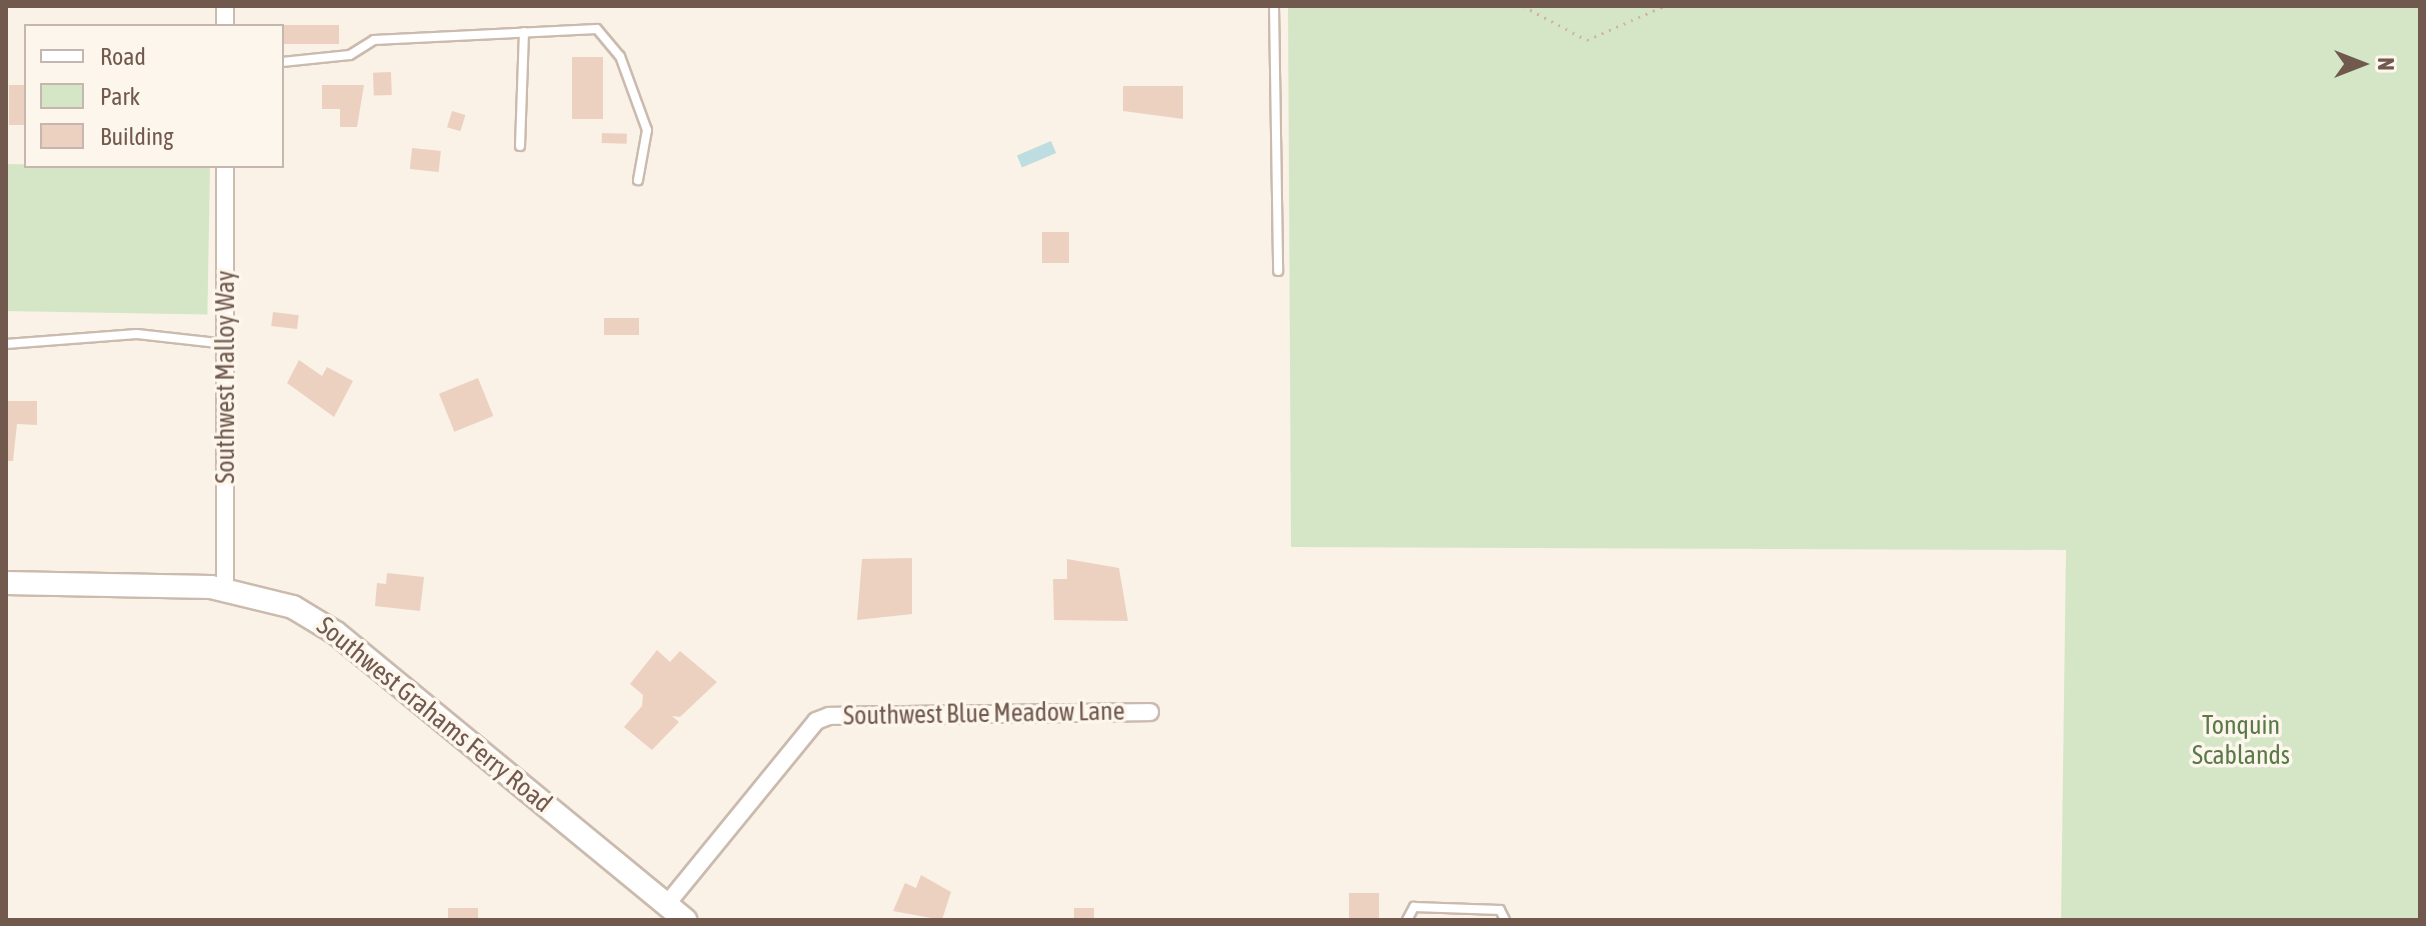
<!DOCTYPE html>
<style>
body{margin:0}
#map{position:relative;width:2426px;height:926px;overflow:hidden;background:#faf2e6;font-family:"Asap Condensed",sans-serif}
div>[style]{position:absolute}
.green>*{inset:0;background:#d4e6c6;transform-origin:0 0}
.water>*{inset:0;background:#bddde1;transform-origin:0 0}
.building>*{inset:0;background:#ecd1c1;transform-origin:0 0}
.path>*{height:3px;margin-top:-1.5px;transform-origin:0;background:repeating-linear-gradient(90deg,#d1b4a4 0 2px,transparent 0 8px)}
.roads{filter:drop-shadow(2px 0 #cbbaae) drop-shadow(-2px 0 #cbbaae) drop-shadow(0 2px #cbbaae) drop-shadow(0 -2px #cbbaae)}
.lane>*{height:8px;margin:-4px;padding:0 4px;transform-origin:4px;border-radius:4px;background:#fff}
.street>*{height:16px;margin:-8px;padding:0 8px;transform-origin:8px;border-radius:8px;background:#fff}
.secondary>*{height:22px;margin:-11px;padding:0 11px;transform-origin:11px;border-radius:11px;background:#fff}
span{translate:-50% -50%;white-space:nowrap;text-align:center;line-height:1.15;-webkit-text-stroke:7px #fdf6ec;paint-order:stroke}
.street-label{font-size:26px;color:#71594e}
.park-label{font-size:26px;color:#5a7a4a}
.frame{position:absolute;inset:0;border:8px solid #71594e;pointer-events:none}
.legend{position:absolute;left:24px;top:24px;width:260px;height:144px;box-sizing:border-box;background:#fdf6ec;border:2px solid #c5b7ad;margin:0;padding:10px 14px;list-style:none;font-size:24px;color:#71594e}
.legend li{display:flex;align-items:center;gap:16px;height:40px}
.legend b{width:40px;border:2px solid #c5b7ad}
.north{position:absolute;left:2322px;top:24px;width:80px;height:80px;-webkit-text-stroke:6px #fdf6ec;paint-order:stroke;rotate:90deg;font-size:22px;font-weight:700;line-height:32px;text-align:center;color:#71594e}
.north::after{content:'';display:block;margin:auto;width:28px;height:36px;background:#71594e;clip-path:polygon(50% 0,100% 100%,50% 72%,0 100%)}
</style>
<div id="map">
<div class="green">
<div style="clip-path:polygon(1288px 6px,2420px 6px,2420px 920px,2061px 920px,2066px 550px,1291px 547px)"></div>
<div style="left:6px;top:164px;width:204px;height:147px;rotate:1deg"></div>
</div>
<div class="water">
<div style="left:1051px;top:141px;width:13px;height:37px;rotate:67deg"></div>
</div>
<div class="building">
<div style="left:339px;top:25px;width:19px;height:57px;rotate:90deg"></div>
<div style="left:572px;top:57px;width:31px;height:62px"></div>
<div style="left:391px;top:72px;width:23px;height:18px;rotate:88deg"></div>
<div style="left:9px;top:85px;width:17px;height:40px"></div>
<div style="clip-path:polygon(322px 85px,364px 85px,357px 127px,340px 127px,340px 109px,322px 109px)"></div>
<div style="clip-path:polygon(1123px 86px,1183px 86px,1183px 119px,1123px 111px)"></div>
<div style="left:452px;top:111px;width:14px;height:17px;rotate:17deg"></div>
<div style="left:602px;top:133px;width:25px;height:10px;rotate:2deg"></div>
<div style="left:412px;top:148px;width:29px;height:21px;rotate:6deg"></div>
<div style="left:1042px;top:232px;width:27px;height:31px"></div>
<div style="left:273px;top:312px;width:26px;height:14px;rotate:7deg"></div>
<div style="left:604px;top:318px;width:35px;height:17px"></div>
<div style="clip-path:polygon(299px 360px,322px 376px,327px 367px,353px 381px,334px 417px,287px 383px)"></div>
<div style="left:478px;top:378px;width:41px;height:42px;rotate:68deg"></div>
<div style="clip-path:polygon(6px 401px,37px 401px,37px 425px,17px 424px,13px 461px,6px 461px)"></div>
<div style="clip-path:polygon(912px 558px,912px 614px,857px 620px,862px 559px)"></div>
<div style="clip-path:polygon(1067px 559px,1119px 568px,1128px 621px,1054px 620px,1053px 579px,1067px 579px)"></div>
<div style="clip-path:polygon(387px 573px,424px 577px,420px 611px,375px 606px,377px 583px,386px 584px)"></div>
<div style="clip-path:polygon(657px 650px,670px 662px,680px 651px,717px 682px,680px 717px,672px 716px,679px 722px,652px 750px,624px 727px,642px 706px,643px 695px,630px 684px)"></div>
<div style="clip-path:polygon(921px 875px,951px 892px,942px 920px,893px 911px,905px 883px,916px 888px)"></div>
<div style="left:1349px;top:893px;width:30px;height:27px"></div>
<div style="left:448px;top:908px;width:30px;height:12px"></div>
<div style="left:1094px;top:908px;width:12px;height:20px;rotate:90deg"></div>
</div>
<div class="path">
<div style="left:1523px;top:6px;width:72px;rotate:28deg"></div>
<div style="left:1587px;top:40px;width:84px;rotate:-23.8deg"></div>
</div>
<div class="roads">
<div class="lane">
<div style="left:1274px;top:6px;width:265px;rotate:89.1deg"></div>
<div style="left:282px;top:62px;width:68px;rotate:-5.9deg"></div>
<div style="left:350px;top:55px;width:28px;rotate:-32deg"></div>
<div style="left:374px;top:40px;width:223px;rotate:-2.8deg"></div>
<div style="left:597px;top:29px;width:35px;rotate:50deg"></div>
<div style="left:620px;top:56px;width:79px;rotate:70deg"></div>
<div style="left:647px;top:130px;width:51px;rotate:100.2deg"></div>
<div style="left:520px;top:146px;width:114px;rotate:-88deg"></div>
<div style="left:6px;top:344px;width:131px;rotate:-4.4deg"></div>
<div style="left:137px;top:334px;width:90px;rotate:6.4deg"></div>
<div style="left:1407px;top:920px;width:15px;rotate:-62deg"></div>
<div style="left:1414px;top:907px;width:86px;rotate:2deg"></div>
<div style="left:1500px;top:910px;width:11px;rotate:63deg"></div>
</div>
<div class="street">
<div style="left:225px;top:6px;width:20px;rotate:90deg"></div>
<div style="left:225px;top:589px;width:423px;rotate:-90deg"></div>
<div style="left:667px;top:904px;width:236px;rotate:-50.8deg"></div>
<div style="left:816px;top:721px;width:14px;rotate:-21deg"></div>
<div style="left:829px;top:716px;width:321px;rotate:-0.7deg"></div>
</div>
<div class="secondary">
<div style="left:6px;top:583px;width:205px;rotate:1.1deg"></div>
<div style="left:211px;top:587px;width:84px;rotate:13.7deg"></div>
<div style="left:293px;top:607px;width:50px;rotate:31.2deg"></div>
<div style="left:336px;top:633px;width:452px;rotate:39.4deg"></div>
</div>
</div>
<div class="street-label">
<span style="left:226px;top:377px;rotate:-90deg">Southwest Malloy Way</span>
<span style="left:984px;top:714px;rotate:-1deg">Southwest Blue Meadow Lane</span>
<span style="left:434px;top:715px;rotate:39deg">Southwest Grahams Ferry Road</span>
</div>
<div class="park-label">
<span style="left:2241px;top:741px">Tonquin<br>Scablands</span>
</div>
<div class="frame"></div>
<ul class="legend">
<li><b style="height:10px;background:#fff"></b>Road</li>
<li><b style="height:22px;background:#d4e6c6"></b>Park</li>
<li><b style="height:22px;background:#ecd1c1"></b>Building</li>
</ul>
<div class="north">N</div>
</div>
